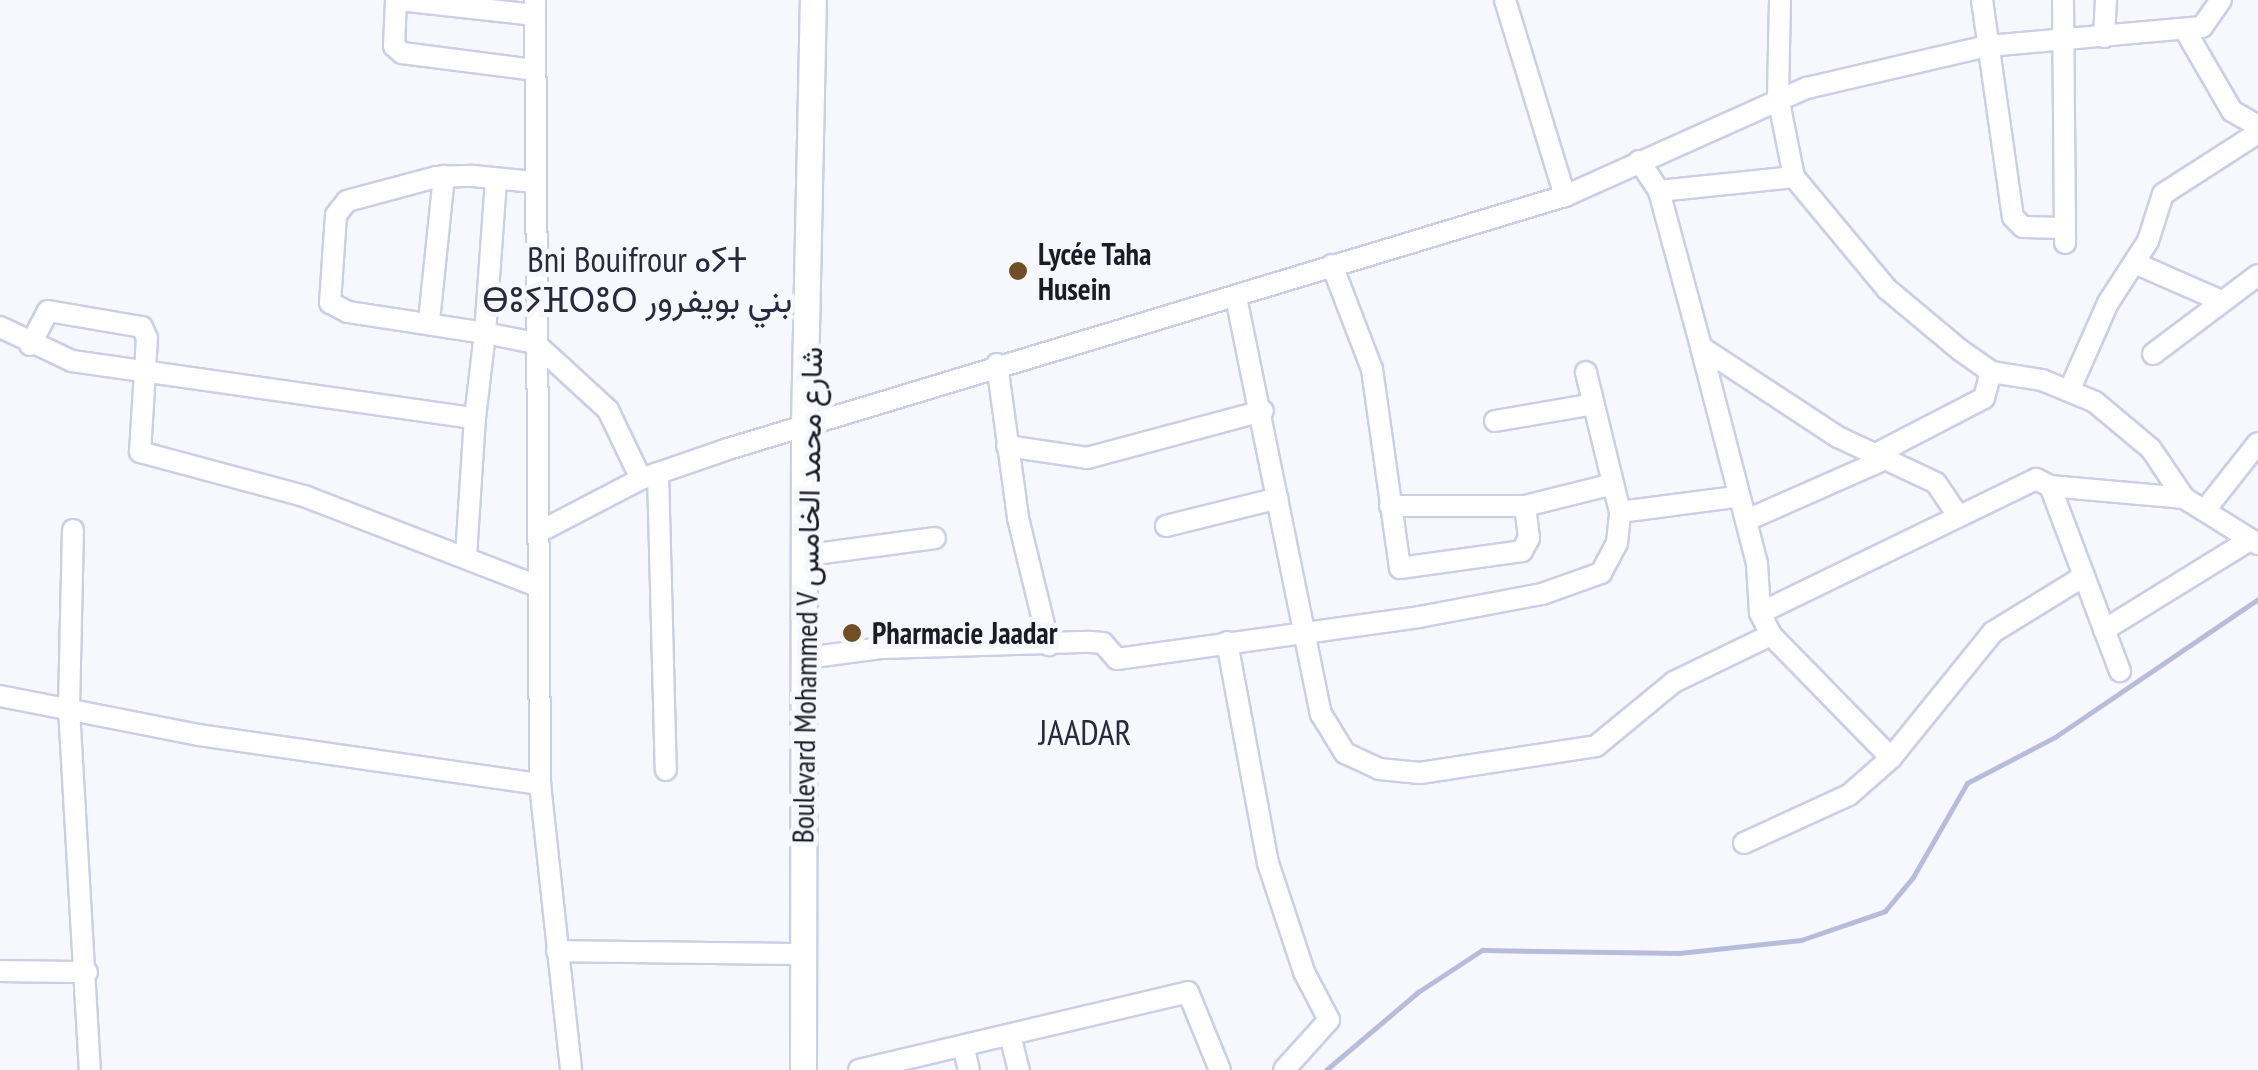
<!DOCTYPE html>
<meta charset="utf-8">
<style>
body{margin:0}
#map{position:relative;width:2258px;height:1070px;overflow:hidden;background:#f7f8fd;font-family:"PT Sans Narrow",Vazirmatn,"Noto Sans Tifinagh",sans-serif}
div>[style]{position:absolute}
.stream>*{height:5px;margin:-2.5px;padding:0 2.5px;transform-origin:2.5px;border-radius:2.5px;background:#b8bcdc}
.roads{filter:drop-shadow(2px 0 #cacee7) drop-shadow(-2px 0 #cacee7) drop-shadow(0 2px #cacee7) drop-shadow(0 -2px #cacee7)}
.minor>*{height:20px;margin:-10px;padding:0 10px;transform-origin:10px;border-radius:10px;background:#fff}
.major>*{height:25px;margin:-12.5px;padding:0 12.5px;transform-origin:12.5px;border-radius:12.5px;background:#fff}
.dots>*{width:28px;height:28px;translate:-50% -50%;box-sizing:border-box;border:5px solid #f7f8fd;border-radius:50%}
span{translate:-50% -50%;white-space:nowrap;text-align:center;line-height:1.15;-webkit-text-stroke:10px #f7f8fd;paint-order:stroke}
.poi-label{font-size:30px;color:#1b1c26;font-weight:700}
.left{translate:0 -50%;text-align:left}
.street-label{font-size:30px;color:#1b1c26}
.quarter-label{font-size:35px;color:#28293d}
</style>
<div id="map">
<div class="stream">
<div style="left:1326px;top:1070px;width:121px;rotate:-40.3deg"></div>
<div style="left:1418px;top:992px;width:77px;rotate:-33.3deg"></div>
<div style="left:1482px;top:950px;width:197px;rotate:0.9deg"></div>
<div style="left:1679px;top:953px;width:123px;rotate:-6.1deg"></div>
<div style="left:1801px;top:940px;width:89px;rotate:-19deg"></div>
<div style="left:1885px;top:911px;width:44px;rotate:-50.5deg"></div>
<div style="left:1913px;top:877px;width:108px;rotate:-60.1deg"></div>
<div style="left:1967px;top:783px;width:99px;rotate:-27.6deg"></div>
<div style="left:2055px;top:737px;width:245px;rotate:-34.2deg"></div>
</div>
<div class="roads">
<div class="minor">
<div style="left:396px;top:0;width:46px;rotate:92.5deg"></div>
<div style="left:394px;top:46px;width:11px;rotate:41deg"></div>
<div style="left:402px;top:53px;width:133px;rotate:7.3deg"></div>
<div style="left:399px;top:0;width:137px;rotate:6.3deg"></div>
<div style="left:535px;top:0;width:784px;rotate:89.63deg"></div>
<div style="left:540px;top:784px;width:288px;rotate:83.8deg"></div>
<div style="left:1505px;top:0;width:205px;rotate:73deg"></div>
<div style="left:1780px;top:0;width:97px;rotate:91.2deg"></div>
<div style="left:1778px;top:97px;width:82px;rotate:78.7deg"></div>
<div style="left:1982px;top:0;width:219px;rotate:81.9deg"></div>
<div style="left:2013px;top:217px;width:14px;rotate:45deg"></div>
<div style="left:2023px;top:227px;width:41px;rotate:1.4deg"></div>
<div style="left:2063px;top:0;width:243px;rotate:89.5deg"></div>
<div style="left:2185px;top:30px;width:94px;rotate:59.9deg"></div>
<div style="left:2232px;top:111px;width:30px;rotate:30deg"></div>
<div style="left:2104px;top:37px;width:37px;rotate:-87deg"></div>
<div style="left:1639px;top:161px;width:36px;rotate:56deg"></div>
<div style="left:1659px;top:191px;width:162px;rotate:74.9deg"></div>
<div style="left:1701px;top:347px;width:224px;rotate:75.5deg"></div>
<div style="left:1757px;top:564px;width:49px;rotate:86.5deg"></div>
<div style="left:1760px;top:613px;width:25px;rotate:63deg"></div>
<div style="left:1771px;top:635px;width:172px;rotate:45.7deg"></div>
<div style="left:496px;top:180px;width:153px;rotate:94.1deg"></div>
<div style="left:485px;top:333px;width:139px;rotate:-171.3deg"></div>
<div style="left:348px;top:312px;width:20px;rotate:-153deg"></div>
<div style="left:330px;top:303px;width:88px;rotate:-86.1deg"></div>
<div style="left:336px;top:215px;width:18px;rotate:-52deg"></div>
<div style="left:347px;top:201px;width:92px;rotate:-15.1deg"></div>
<div style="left:436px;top:177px;width:37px;rotate:-2deg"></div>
<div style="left:473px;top:176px;width:61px;rotate:5.6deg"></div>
<div style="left:1659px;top:191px;width:136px;rotate:-5.9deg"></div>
<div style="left:1794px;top:177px;width:146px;rotate:50.3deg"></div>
<div style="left:1887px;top:289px;width:95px;rotate:39.9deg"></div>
<div style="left:1960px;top:350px;width:38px;rotate:35deg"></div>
<div style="left:1991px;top:372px;width:52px;rotate:8.9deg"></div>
<div style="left:2042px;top:380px;width:57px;rotate:22.5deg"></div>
<div style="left:2095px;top:402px;width:73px;rotate:40deg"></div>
<div style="left:2151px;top:449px;width:59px;rotate:56deg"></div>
<div style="left:2137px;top:264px;width:90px;rotate:23.7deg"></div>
<div style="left:1332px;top:265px;width:111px;rotate:69deg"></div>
<div style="left:1372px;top:369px;width:201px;rotate:82deg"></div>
<div style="left:1400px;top:568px;width:123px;rotate:-7.9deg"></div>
<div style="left:1522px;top:551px;width:15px;rotate:-62deg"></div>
<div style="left:1529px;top:538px;width:32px;rotate:-97deg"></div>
<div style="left:1236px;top:297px;width:426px;rotate:78.5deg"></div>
<div style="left:1321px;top:714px;width:46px;rotate:58.4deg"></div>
<div style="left:1345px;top:753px;width:38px;rotate:25deg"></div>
<div style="left:1379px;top:769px;width:41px;rotate:5.6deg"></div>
<div style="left:1420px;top:773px;width:178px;rotate:-8.7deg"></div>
<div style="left:1596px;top:746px;width:101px;rotate:-39.4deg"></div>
<div style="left:1674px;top:682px;width:108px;rotate:-25.9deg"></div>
<div style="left:429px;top:321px;width:146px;rotate:-84.1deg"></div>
<div style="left:0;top:327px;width:80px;rotate:25.3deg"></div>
<div style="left:72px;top:361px;width:407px;rotate:8.1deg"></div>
<div style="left:475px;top:418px;width:86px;rotate:-83.3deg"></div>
<div style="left:485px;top:333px;width:51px;rotate:11.3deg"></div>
<div style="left:535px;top:343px;width:99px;rotate:42.5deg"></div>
<div style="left:608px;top:410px;width:76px;rotate:64.4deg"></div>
<div style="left:30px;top:345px;width:38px;rotate:-62deg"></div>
<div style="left:48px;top:311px;width:95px;rotate:9.7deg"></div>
<div style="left:142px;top:327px;width:12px;rotate:66deg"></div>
<div style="left:147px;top:338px;width:114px;rotate:93.5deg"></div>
<div style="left:140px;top:452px;width:170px;rotate:15deg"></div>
<div style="left:304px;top:496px;width:250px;rotate:21.1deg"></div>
<div style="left:1701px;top:347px;width:164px;rotate:33.3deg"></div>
<div style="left:1838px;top:437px;width:108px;rotate:25.1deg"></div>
<div style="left:1936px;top:483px;width:37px;rotate:56deg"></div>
<div style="left:2153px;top:354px;width:131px;rotate:-37deg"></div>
<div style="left:997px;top:364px;width:155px;rotate:82.2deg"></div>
<div style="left:1018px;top:518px;width:131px;rotate:76.3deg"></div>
<div style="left:2070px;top:389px;width:94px;rotate:-66.2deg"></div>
<div style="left:2108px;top:303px;width:74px;rotate:-57.2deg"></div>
<div style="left:2148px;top:241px;width:49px;rotate:-72.3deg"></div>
<div style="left:2163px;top:194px;width:113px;rotate:-32.7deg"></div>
<div style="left:1495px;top:421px;width:100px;rotate:-9.7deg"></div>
<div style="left:1007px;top:446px;width:81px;rotate:8.5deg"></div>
<div style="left:1087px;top:458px;width:182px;rotate:-15deg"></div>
<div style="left:1872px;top:456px;width:126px;rotate:-27.4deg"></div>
<div style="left:1984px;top:398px;width:27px;rotate:-75deg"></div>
<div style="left:658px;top:473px;width:297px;rotate:88.5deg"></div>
<div style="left:2050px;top:486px;width:135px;rotate:5.1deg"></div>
<div style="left:2184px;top:498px;width:87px;rotate:31.9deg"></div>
<div style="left:1390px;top:506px;width:135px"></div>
<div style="left:1525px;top:506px;width:91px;rotate:-14deg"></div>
<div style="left:2205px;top:510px;width:85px;rotate:-51.7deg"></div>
<div style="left:1620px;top:512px;width:117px;rotate:-7.4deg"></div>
<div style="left:1747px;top:520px;width:146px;rotate:-23.8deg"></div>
<div style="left:1166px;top:526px;width:115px;rotate:-14deg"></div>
<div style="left:73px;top:530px;width:179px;rotate:91.3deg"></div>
<div style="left:69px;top:709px;width:362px;rotate:86.7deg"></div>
<div style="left:539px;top:532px;width:115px;rotate:-27.5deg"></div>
<div style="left:641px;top:479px;width:92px;rotate:-19deg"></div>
<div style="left:728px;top:449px;width:874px;rotate:-16.82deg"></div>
<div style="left:1565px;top:196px;width:265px;rotate:-24.1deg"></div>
<div style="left:1807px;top:88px;width:186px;rotate:-13.1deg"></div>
<div style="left:1988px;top:46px;width:215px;rotate:-5.1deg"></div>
<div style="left:2202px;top:27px;width:33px;rotate:-55deg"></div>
<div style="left:808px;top:555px;width:128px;rotate:-7.6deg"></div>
<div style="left:466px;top:556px;width:138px;rotate:-86.3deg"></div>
<div style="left:1760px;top:613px;width:307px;rotate:-25.9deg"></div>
<div style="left:2036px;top:479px;width:16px;rotate:27deg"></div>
<div style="left:2050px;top:486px;width:198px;rotate:69.3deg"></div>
<div style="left:2104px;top:630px;width:172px;rotate:-31.7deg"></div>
<div style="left:1227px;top:642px;width:225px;rotate:79.5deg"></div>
<div style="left:1268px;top:863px;width:115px;rotate:71.7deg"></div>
<div style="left:1304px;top:972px;width:54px;rotate:62.5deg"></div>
<div style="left:1329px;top:1020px;width:67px;rotate:132deg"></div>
<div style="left:806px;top:658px;width:77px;rotate:-7.5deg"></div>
<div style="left:882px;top:648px;width:208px;rotate:-1.7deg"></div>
<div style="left:1090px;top:642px;width:13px;rotate:4deg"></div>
<div style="left:1103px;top:643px;width:21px;rotate:49deg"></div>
<div style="left:1117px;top:659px;width:305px;rotate:-7.9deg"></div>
<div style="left:1419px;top:617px;width:125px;rotate:-10.6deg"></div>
<div style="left:1542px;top:594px;width:63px;rotate:-19.6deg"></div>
<div style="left:1601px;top:573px;width:34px;rotate:-62deg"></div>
<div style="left:1617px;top:543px;width:31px;rotate:-84deg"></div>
<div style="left:1620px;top:512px;width:144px;rotate:-103.7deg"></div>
<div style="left:0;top:696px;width:203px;rotate:11.1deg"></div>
<div style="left:199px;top:735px;width:345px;rotate:8.2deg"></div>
<div style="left:1744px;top:843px;width:115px;rotate:-24.6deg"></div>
<div style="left:1849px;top:795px;width:56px;rotate:-41.4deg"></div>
<div style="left:1891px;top:758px;width:162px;rotate:-51deg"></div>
<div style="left:1993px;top:632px;width:107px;rotate:-31.6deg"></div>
<div style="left:557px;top:951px;width:248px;rotate:0.7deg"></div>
<div style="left:0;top:971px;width:87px;rotate:0.7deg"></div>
<div style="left:1011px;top:1039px;width:32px;rotate:76deg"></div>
<div style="left:964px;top:1049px;width:22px;rotate:77deg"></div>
<div style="left:859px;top:1070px;width:338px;rotate:-13.3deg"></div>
<div style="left:1188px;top:992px;width:84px;rotate:67.7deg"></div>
</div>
<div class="major">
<div style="left:803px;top:1070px;width:645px;rotate:-89.91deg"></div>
<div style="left:804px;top:425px;width:425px;rotate:-88.8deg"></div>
</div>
</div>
<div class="dots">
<div style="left:1018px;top:271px;background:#704f26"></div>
<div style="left:852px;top:633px;background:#704f26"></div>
</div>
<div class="poi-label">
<span class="left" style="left:1038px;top:271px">Lycée Taha<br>Husein</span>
<span class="left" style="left:872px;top:633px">Pharmacie Jaadar</span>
</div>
<div class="street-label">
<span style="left:807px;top:595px;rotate:-89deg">Boulevard Mohammed V شارع محمد الخامس</span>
</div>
<div class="quarter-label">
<span style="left:637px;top:279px">Bni Bouifrour ⴰⵢⵜ<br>ⴱⵓⵢⴼⵔⵓⵔ بني بويفرور</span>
<span style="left:1085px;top:732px">JAADAR</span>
</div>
</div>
